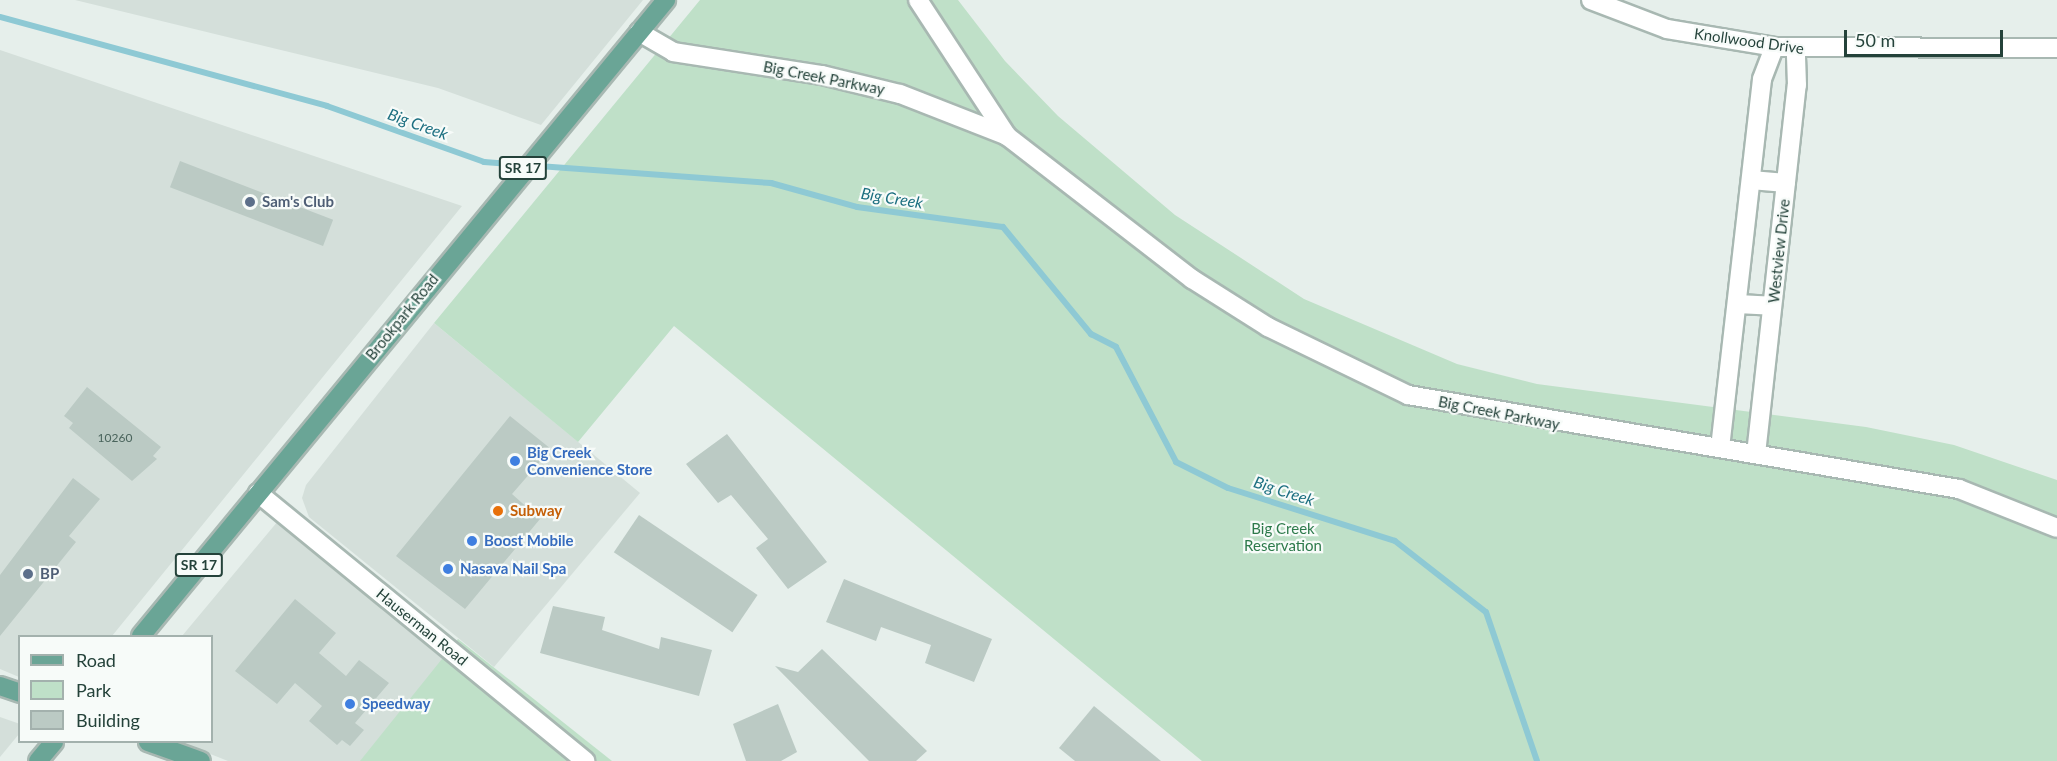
<!DOCTYPE html>
<style>
body{margin:0}
#map{position:relative;width:2057px;height:761px;overflow:hidden;background:#e6efeb;font-family:Lato,sans-serif}
div>[style]{position:absolute}
.built>*{inset:0;background:#d4dfda}
.green>*{inset:0;background:#bfe0c8}
.stream>*{height:6px;margin:-3px;padding:0 3px;transform-origin:3px;border-radius:3px;background:#8ec9d4}
.building>*{inset:0;background:#bbcac4;transform-origin:0 0}
.roads{filter:drop-shadow(2px 0 #a8b8b2) drop-shadow(-2px 0 #a8b8b2) drop-shadow(0 2px #a8b8b2) drop-shadow(0 -2px #a8b8b2)}
.minor>*{height:18px;margin:-9px;padding:0 9px;transform-origin:9px;border-radius:9px;background:#fff}
.major>*{height:18px;margin:-9px;padding:0 9px;transform-origin:9px;border-radius:9px;background:#6aa596}
.dots>*{width:16px;height:16px;translate:-50% -50%;box-sizing:border-box;border:3px solid #f7fbf9;border-radius:50%}
span{translate:-50% -50%;white-space:nowrap;text-align:center;line-height:1.15;-webkit-text-stroke:4.5px #f7fbf9;paint-order:stroke}
.number-label{font-size:12px;color:#4a645c}
.number-label span{-webkit-text-stroke-width:0}
.shield-label span{padding:2px 4px;background:#f7fbf9;border:2px solid;border-radius:4px;-webkit-text-stroke-width:0}
.shield-label{font-size:14px;color:#24423a;font-weight:700}
.street-label{font-size:15px;color:#24423a}
.service-label{font-size:15px;color:#4e5e75;font-weight:700}
.left{translate:0 -50%;text-align:left}
.shop-label{font-size:15px;color:#366cbe;font-weight:700}
.food-label{font-size:15px;color:#c56008;font-weight:700}
.park-label{font-size:15px;color:#2d7a4b}
.water-label{font-size:16px;color:#1c6f80;font-style:italic}
.legend{position:absolute;left:18px;top:635px;width:195px;height:108px;box-sizing:border-box;background:#f7fbf9;border:2px solid #a3b1ad;margin:0;padding:8px 10px;list-style:none;font-size:18px;color:#24423a}
.legend li{display:flex;align-items:center;gap:12px;height:30px}
.legend b{width:30px;border:2px solid #a3b1ad}
.scale{position:absolute;left:1844px;top:30px;width:159px;height:27px;box-sizing:border-box;border:3px solid #24423a;border-top:0;padding-left:8px;font-size:18px;line-height:21px;white-space:nowrap;color:#24423a;-webkit-text-stroke:4px #f7fbf9;paint-order:stroke}
</style>
<div id="map">
<div class="built">
<div style="clip-path:polygon(75px 0,643px 0,541px 125px,438px 88px)"></div>
<div style="clip-path:polygon(0 50px,462px 206px,112px 636px,20px 636px,19px 677px,0 669px)"></div>
<div style="clip-path:polygon(434px 323px,640px 493px,494px 667px,309px 517px,302px 498px,306px 485px)"></div>
<div style="clip-path:polygon(278px 521px,444px 659px,361px 761px,228px 761px,180px 742px,212px 742px,212px 636px,182px 636px)"></div>
<div style="clip-path:polygon(0 717px,20px 724px,19px 734px,0 757px)"></div>
</div>
<div class="green">
<div style="clip-path:polygon(700px 0,958px 0,1005px 61px,1058px 116px,1175px 215px,1304px 299px,1457px 364px,1537px 384px,1866px 427px,1954px 445px,2057px 480px,2057px 761px,1202px 761px,674px 326px,578px 442px,434px 323px)"></div>
<div style="clip-path:polygon(458px 639px,612px 761px,360px 761px)"></div>
</div>
<div class="stream">
<div style="left:0;top:17px;width:339px;rotate:15.2deg"></div>
<div style="left:327px;top:106px;width:167px;rotate:19.6deg"></div>
<div style="left:484px;top:162px;width:288px;rotate:4.2deg"></div>
<div style="left:771px;top:183px;width:89px;rotate:15.6deg"></div>
<div style="left:857px;top:207px;width:147px;rotate:7.8deg"></div>
<div style="left:1003px;top:227px;width:139px;rotate:50.6deg"></div>
<div style="left:1091px;top:334px;width:28px;rotate:27deg"></div>
<div style="left:1116px;top:347px;width:130px;rotate:62.4deg"></div>
<div style="left:1176px;top:462px;width:58px;rotate:26.6deg"></div>
<div style="left:1228px;top:488px;width:175px;rotate:17.6deg"></div>
<div style="left:1395px;top:541px;width:115px;rotate:38deg"></div>
<div style="left:1486px;top:612px;width:157px;rotate:71.1deg"></div>
</div>
<div class="building">
<div style="left:180px;top:161px;width:164px;height:28px;rotate:21deg"></div>
<div style="clip-path:polygon(87px 387px,161px 447px,153px 456px,157px 459px,132px 481px,69px 428px,73px 423px,64px 416px)"></div>
<div style="clip-path:polygon(510px 416px,551px 449px,512px 494px,540px 519px,465px 609px,396px 556px)"></div>
<div style="clip-path:polygon(727px 434px,827px 562px,788px 589px,756px 548px,768px 539px,731px 495px,718px 503px,686px 464px)"></div>
<div style="clip-path:polygon(73px 478px,100px 499px,69px 536px,76px 542px,0 636px,0 575px)"></div>
<div style="left:639px;top:515px;width:143px;height:45px;rotate:34deg"></div>
<div style="clip-path:polygon(844px 579px,992px 639px,974px 682px,925px 663px,931px 645px,881px 627px,876px 641px,826px 622px)"></div>
<div style="clip-path:polygon(295px 599px,336px 633px,319px 653px,346px 676px,359px 660px,389px 683px,355px 723px,364px 730px,350px 746px,342px 740px,337px 745px,309px 721px,322px 706px,295px 683px,277px 704px,235px 671px)"></div>
<div style="clip-path:polygon(553px 606px,605px 617px,602px 630px,659px 649px,661px 637px,712px 650px,699px 696px,540px 653px)"></div>
<div style="clip-path:polygon(822px 649px,927px 751px,916px 761px,869px 761px,775px 666px,798px 672px)"></div>
<div style="clip-path:polygon(778px 704px,797px 752px,781px 761px,746px 761px,733px 724px)"></div>
<div style="clip-path:polygon(1094px 706px,1161px 761px,1075px 761px,1059px 748px)"></div>
</div>
<div class="roads">
<div class="minor">
<div style="left:918px;top:0;width:163px;rotate:56.8deg"></div>
<div style="left:1591px;top:0;width:81px;rotate:20.9deg"></div>
<div style="left:1667px;top:29px;width:109px;rotate:9.5deg"></div>
<div style="left:1774px;top:47px;width:283px;rotate:0.2deg"></div>
<div style="left:639px;top:32px;width:39px;rotate:30deg"></div>
<div style="left:673px;top:52px;width:151px;rotate:8.8deg"></div>
<div style="left:822px;top:75px;width:80px;rotate:13.7deg"></div>
<div style="left:900px;top:94px;width:115px;rotate:21.4deg"></div>
<div style="left:1007px;top:136px;width:234px;rotate:37.7deg"></div>
<div style="left:1192px;top:279px;width:90px;rotate:32.3deg"></div>
<div style="left:1268px;top:327px;width:156px;rotate:25.9deg"></div>
<div style="left:1408px;top:395px;width:559px;rotate:9.68deg"></div>
<div style="left:1959px;top:489px;width:105px;rotate:21.7deg"></div>
<div style="left:1751px;top:180px;width:35px;rotate:5deg"></div>
<div style="left:1737px;top:304px;width:35px;rotate:3deg"></div>
<div style="left:1720px;top:448px;width:371px;rotate:-83.5deg"></div>
<div style="left:1762px;top:79px;width:34px;rotate:-69deg"></div>
<div style="left:1756px;top:454px;width:371px;rotate:-83.7deg"></div>
<div style="left:1797px;top:85px;width:37px;rotate:-92deg"></div>
<div style="left:258px;top:493px;width:423px;rotate:39.3deg"></div>
</div>
<div class="major">
<div style="left:141px;top:636px;width:825px;rotate:-50.46deg"></div>
<div style="left:0;top:686px;width:21px;rotate:19deg"></div>
<div style="left:148px;top:742px;width:56px;rotate:19.7deg"></div>
<div style="left:38px;top:761px;width:25px;rotate:-50deg"></div>
</div>
</div>
<div class="dots">
<div style="left:250px;top:202px;background:#5c6f8a"></div>
<div style="left:515px;top:461px;background:#3f7fe0"></div>
<div style="left:498px;top:511px;background:#e8710a"></div>
<div style="left:472px;top:541px;background:#3f7fe0"></div>
<div style="left:448px;top:569px;background:#3f7fe0"></div>
<div style="left:28px;top:574px;background:#5c6f8a"></div>
<div style="left:350px;top:704px;background:#3f7fe0"></div>
</div>
<div class="number-label">
<span style="left:115px;top:438px">10260</span>
</div>
<div class="shield-label">
<span style="left:523px;top:168px">SR 17</span>
<span style="left:199px;top:565px">SR 17</span>
</div>
<div class="street-label">
<span style="left:1749px;top:41px;rotate:8deg">Knollwood Drive</span>
<span style="left:824px;top:78px;rotate:11deg">Big Creek Parkway</span>
<span style="left:1779px;top:251px;rotate:-84deg">Westview Drive</span>
<span style="left:402px;top:317px;rotate:-51deg">Brookpark Road</span>
<span style="left:1499px;top:413px;rotate:11deg">Big Creek Parkway</span>
<span style="left:422px;top:627px;rotate:39deg">Hauserman Road</span>
</div>
<div class="service-label">
<span class="left" style="left:262px;top:202px">Sam's Club</span>
<span class="left" style="left:40px;top:574px">BP</span>
</div>
<div class="shop-label">
<span class="left" style="left:527px;top:461px">Big Creek<br>Convenience Store</span>
<span class="left" style="left:484px;top:541px">Boost Mobile</span>
<span class="left" style="left:460px;top:569px">Nasava Nail Spa</span>
<span class="left" style="left:362px;top:704px">Speedway</span>
</div>
<div class="food-label">
<span class="left" style="left:510px;top:511px">Subway</span>
</div>
<div class="park-label">
<span style="left:1283px;top:537px">Big Creek<br>Reservation</span>
</div>
<div class="water-label">
<span style="left:418px;top:124px;rotate:20deg">Big Creek</span>
<span style="left:892px;top:198px;rotate:9deg">Big Creek</span>
<span style="left:1284px;top:491px;rotate:18deg">Big Creek</span>
</div>
<ul class="legend">
<li><b style="height:8px;background:#6aa596"></b>Road</li>
<li><b style="height:16px;background:#bfe0c8"></b>Park</li>
<li><b style="height:16px;background:#bbcac4"></b>Building</li>
</ul>
<div class="scale">50 m</div>
</div>
